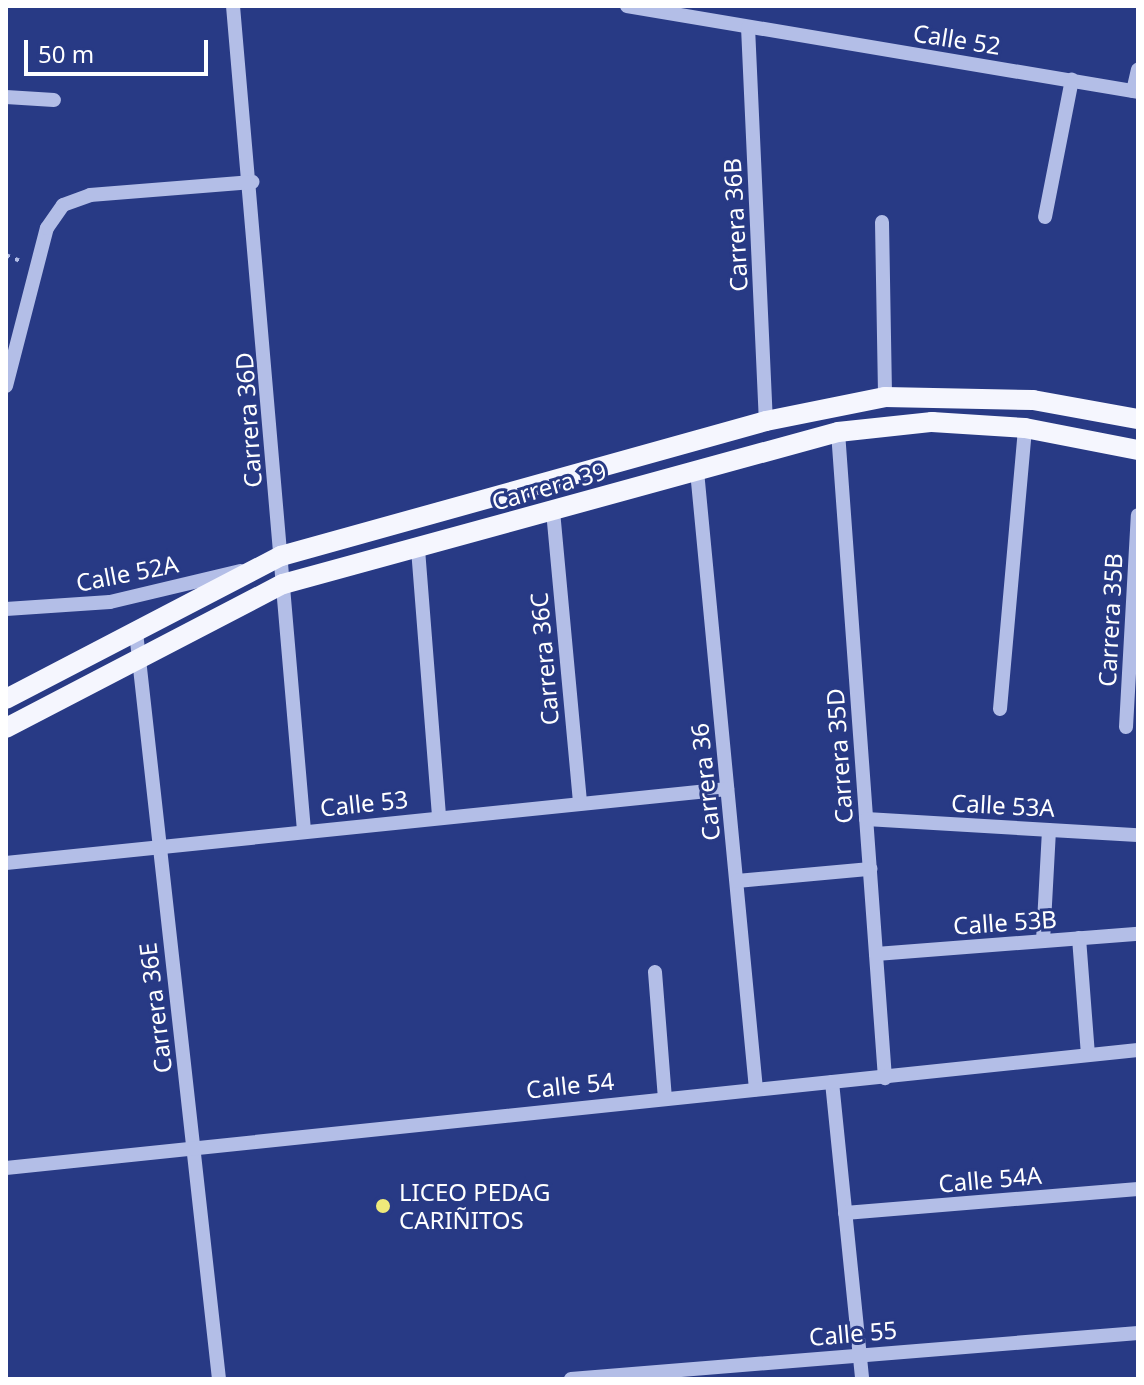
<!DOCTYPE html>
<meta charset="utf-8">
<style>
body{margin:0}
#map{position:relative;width:1144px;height:1385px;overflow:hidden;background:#283a85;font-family:"Noto Sans",sans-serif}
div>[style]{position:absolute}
.path>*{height:4px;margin-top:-2px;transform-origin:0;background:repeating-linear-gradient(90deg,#b3bee7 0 4px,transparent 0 10px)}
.minor>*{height:14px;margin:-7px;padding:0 7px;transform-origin:7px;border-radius:7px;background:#b3bee7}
.major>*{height:20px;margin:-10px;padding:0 10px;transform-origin:10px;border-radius:10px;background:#f5f6fe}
.dots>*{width:22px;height:22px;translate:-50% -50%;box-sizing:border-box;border:4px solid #283a85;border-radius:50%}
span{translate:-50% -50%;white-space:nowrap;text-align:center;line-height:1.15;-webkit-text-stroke:6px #283a85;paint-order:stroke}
.street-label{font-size:24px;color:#fff}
.poi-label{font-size:24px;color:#fff}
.left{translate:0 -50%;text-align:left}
.frame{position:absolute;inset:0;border:8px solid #fff;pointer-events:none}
.scale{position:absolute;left:24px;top:40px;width:184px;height:36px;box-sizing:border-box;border:4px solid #fff;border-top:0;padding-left:10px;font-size:24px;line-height:28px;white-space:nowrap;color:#fff;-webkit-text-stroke:6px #283a85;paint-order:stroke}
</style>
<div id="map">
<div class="path">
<div style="left:6px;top:255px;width:15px;rotate:23deg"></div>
</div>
<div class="minor">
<div style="left:233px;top:6px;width:828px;rotate:85.08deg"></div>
<div style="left:627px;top:6px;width:518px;rotate:9.55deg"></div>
<div style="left:748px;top:27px;width:394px;rotate:87.4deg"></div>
<div style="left:1133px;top:91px;width:22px;rotate:-77deg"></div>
<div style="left:6px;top:97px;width:48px;rotate:3.6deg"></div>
<div style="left:1045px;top:217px;width:140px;rotate:-78.9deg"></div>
<div style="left:882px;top:222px;width:175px;rotate:89deg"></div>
<div style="left:6px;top:386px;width:163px;rotate:-75.5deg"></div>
<div style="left:47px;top:228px;width:28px;rotate:-55deg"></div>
<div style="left:63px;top:205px;width:29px;rotate:-20deg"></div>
<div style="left:90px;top:195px;width:163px;rotate:-4.6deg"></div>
<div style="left:838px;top:432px;width:648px;rotate:85.84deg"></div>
<div style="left:697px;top:471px;width:621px;rotate:84.55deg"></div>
<div style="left:553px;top:511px;width:293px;rotate:84.7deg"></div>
<div style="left:418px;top:549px;width:269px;rotate:85.5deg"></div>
<div style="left:6px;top:609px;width:104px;rotate:-3.9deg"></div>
<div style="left:110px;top:602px;width:134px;rotate:-13.4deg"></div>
<div style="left:136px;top:632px;width:752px;rotate:83.66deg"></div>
<div style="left:1000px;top:709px;width:282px;rotate:-84.9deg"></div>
<div style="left:1126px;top:727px;width:212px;rotate:-86.8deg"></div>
<div style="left:866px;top:819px;width:272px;rotate:3.4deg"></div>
<div style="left:6px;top:863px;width:725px;rotate:-5.86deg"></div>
<div style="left:737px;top:881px;width:134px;rotate:-5.2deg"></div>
<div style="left:1079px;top:938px;width:117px;rotate:85.6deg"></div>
<div style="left:1043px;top:941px;width:111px;rotate:-86.9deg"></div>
<div style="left:876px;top:954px;width:263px;rotate:-4.4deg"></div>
<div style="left:655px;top:972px;width:126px;rotate:85.5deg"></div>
<div style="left:832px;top:1082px;width:299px;rotate:84.2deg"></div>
<div style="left:6px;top:1168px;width:1138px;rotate:-5.95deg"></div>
<div style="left:845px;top:1213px;width:294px;rotate:-4.7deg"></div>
<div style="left:571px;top:1379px;width:569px;rotate:-4.64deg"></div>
</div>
<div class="major">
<div style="left:6px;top:699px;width:310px;rotate:-27.5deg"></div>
<div style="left:281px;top:556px;width:503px;rotate:-15.55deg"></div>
<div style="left:766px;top:421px;width:121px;rotate:-11.4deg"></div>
<div style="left:885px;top:397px;width:148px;rotate:1.2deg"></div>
<div style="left:1033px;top:400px;width:107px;rotate:10.3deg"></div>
<div style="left:6px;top:728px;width:312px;rotate:-27.5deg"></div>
<div style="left:283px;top:584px;width:575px;rotate:-15.32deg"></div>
<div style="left:838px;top:432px;width:95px;rotate:-6.1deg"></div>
<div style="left:932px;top:422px;width:93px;rotate:3.7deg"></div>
<div style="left:1025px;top:428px;width:115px;rotate:11deg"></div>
</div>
<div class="dots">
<div style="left:383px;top:1206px;background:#efea7a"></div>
</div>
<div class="street-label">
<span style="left:957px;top:39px;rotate:9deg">Calle 52</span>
<span style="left:735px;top:225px;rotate:-93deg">Carrera 36B</span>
<span style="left:248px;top:420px;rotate:-94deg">Carrera 36D</span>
<span style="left:549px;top:486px;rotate:-16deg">Carrera 39</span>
<span style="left:127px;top:573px;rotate:-11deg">Calle 52A</span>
<span style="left:1110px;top:620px;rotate:-87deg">Carrera 35B</span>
<span style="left:544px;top:659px;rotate:-95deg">Carrera 36C</span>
<span style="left:839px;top:756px;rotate:-94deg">Carrera 35D</span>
<span style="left:705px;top:782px;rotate:-96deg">Carrera 36</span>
<span style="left:364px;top:803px;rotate:-6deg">Calle 53</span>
<span style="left:1003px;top:805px;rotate:3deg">Calle 53A</span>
<span style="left:1005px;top:922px;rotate:-4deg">Calle 53B</span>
<span style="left:155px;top:1008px;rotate:-97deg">Carrera 36E</span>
<span style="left:570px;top:1085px;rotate:-6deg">Calle 54</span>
<span style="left:990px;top:1179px;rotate:-5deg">Calle 54A</span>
<span style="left:853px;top:1333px;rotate:-5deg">Calle 55</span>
</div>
<div class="poi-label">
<span class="left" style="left:399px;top:1206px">LICEO PEDAG<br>CARIÑITOS</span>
</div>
<div class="frame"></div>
<div class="scale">50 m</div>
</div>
